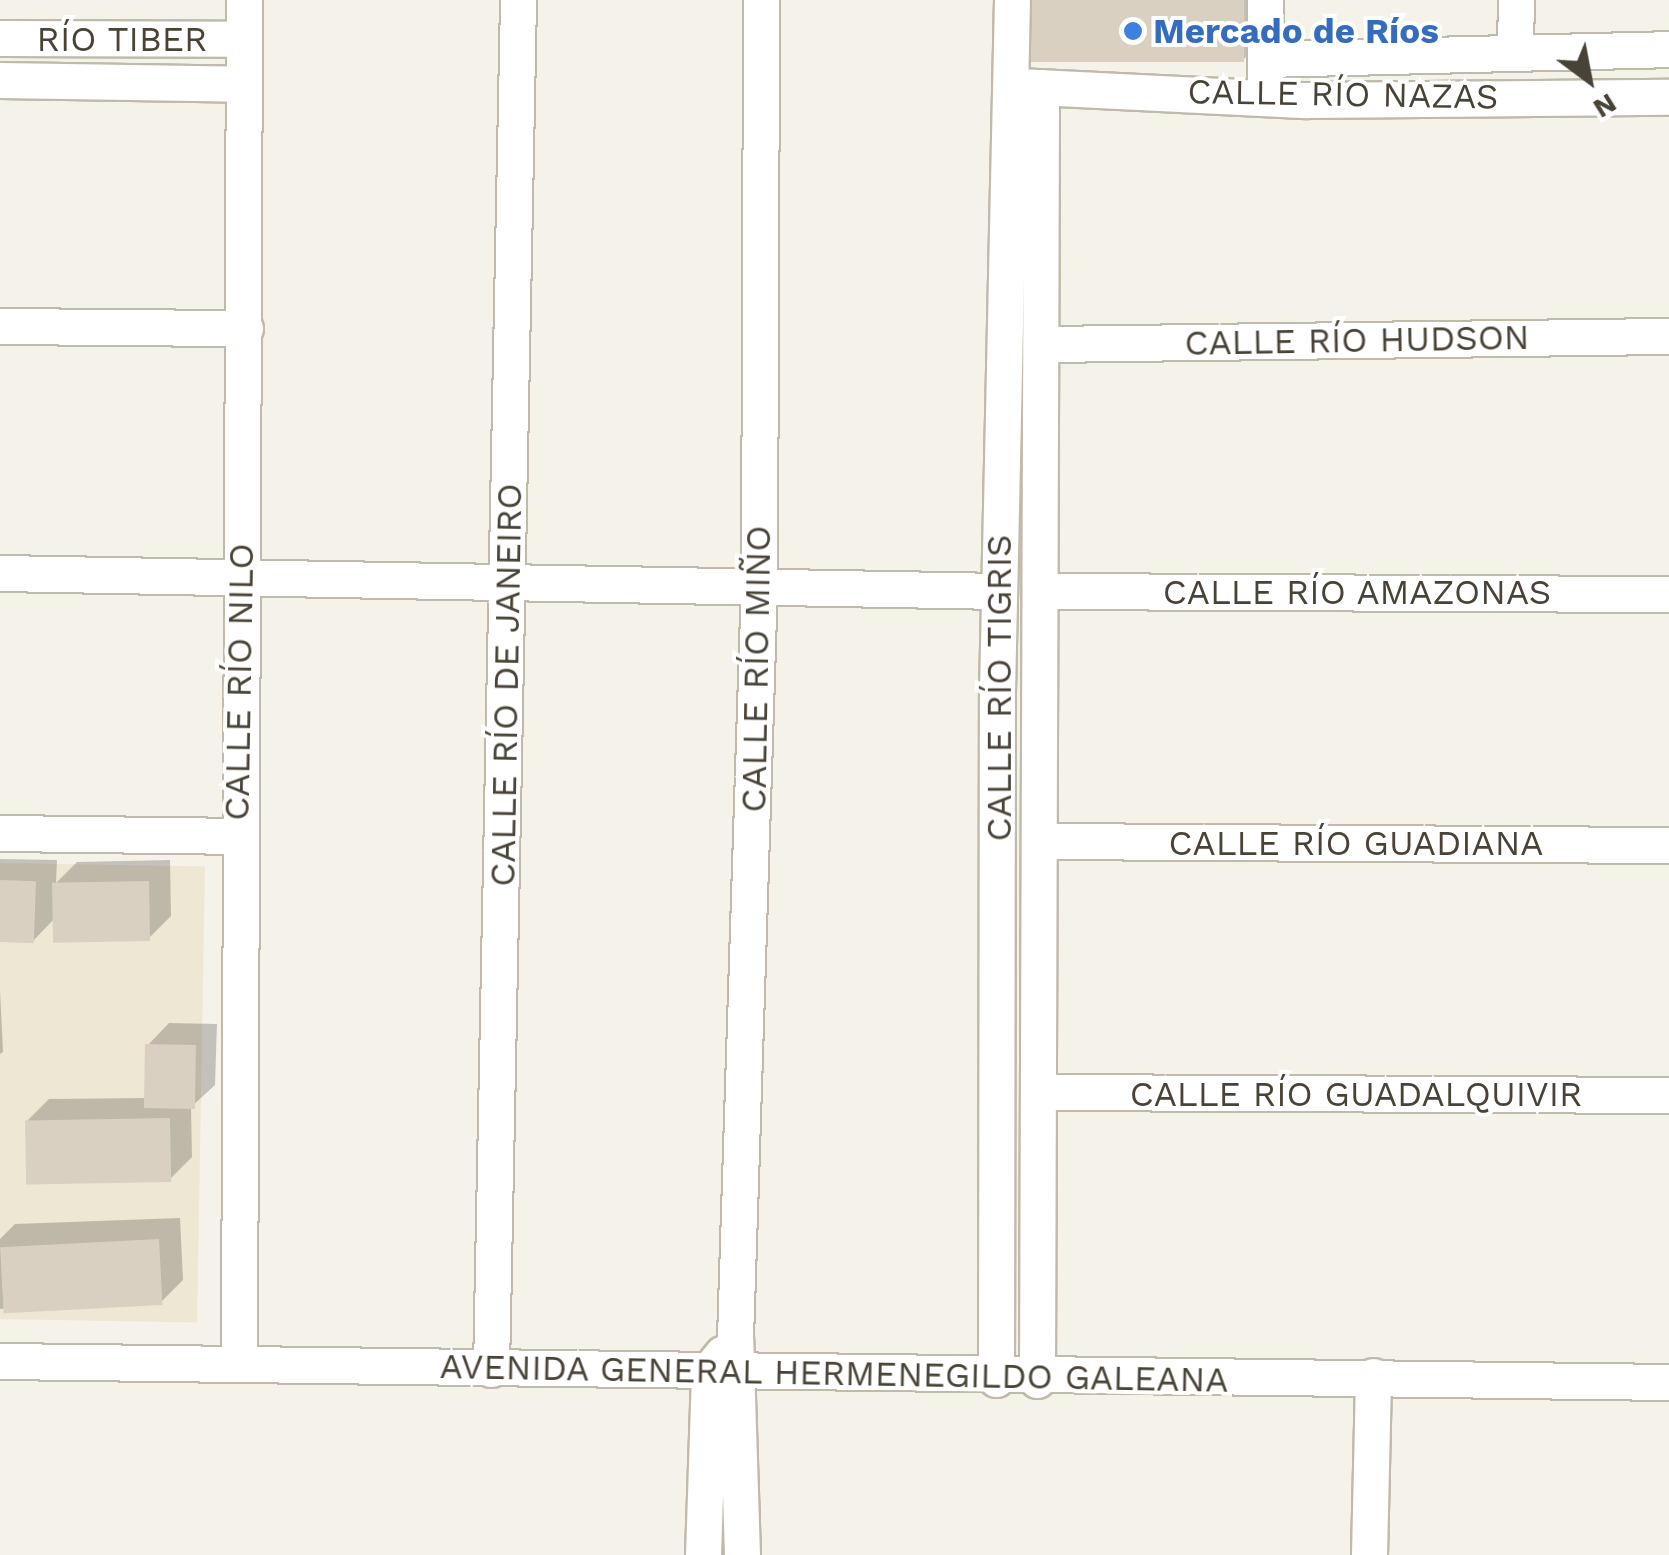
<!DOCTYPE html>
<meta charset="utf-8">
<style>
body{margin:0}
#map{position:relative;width:1669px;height:1555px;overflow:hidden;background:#f5f2e9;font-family:"Work Sans",sans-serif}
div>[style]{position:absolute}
.education>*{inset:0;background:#eee7d3;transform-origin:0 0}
.shadow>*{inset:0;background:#0003}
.building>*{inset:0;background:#dad0c1;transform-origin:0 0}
.roads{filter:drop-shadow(2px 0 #c1baab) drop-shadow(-2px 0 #c1baab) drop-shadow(0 2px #c1baab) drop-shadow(0 -2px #c1baab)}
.street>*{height:35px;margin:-17.5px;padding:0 17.5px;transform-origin:17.5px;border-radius:17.5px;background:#fff}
.dots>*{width:28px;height:28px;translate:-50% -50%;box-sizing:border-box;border:5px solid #fff;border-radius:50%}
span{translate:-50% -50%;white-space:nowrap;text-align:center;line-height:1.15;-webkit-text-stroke:8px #fff;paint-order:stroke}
.shop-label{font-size:35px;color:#366cbe;font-weight:700}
.left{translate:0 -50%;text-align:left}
.street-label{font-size:35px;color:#494237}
.north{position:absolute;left:1539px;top:30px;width:100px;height:100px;-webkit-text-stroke:8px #fff;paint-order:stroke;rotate:148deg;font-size:28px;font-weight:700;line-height:40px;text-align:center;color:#494237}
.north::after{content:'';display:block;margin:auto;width:35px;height:45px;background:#494237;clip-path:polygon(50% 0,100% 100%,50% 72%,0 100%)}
</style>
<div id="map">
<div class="education">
<div style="left:0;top:863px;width:205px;height:456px;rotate:1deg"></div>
</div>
<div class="shadow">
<div style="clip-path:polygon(1025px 0,1272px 0,1271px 32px,1242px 61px)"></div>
<div style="clip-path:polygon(0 859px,57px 860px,56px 883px,77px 862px,170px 860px,171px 916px,149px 938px,55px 918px,34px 940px,0 940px)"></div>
<div style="clip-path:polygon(0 990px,3px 1052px,0 1054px)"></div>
<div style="clip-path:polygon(169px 1023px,217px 1024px,215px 1085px,191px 1107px,192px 1157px,170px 1179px,27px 1121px,49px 1099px,145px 1098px,147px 1046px)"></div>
<div style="clip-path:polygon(180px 1218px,183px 1280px,161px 1302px,0 1309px,0 1239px,15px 1224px)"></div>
</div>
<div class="building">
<div style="left:1023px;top:0;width:221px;height:62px"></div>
<div style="left:0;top:880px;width:36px;height:62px;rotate:2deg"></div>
<div style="left:149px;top:881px;width:60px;height:97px;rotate:89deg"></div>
<div style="left:145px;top:1044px;width:51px;height:64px;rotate:1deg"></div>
<div style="left:170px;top:1118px;width:64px;height:145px;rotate:89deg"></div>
<div style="left:159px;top:1239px;width:66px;height:159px;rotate:87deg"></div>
</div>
<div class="roads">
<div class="street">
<div style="left:1265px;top:0;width:79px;rotate:90deg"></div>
<div style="left:0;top:38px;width:244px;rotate:0.2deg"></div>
<div style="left:1515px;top:46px;width:46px;rotate:-88.8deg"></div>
<div style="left:1265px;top:59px;width:404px;rotate:-1.4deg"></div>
<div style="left:0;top:80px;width:243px;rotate:0.9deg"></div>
<div style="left:1017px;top:86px;width:290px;rotate:2.8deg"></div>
<div style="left:1307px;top:100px;width:362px;rotate:-0.5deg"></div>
<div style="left:0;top:326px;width:245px;rotate:0.5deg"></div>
<div style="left:1046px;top:344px;width:623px;rotate:-0.74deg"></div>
<div style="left:0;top:573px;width:999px;rotate:1.03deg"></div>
<div style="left:1045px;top:591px;width:624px;rotate:0.28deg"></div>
<div style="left:0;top:833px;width:237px;rotate:0.7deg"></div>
<div style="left:1044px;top:841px;width:625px;rotate:0.37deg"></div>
<div style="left:1043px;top:1092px;width:626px;rotate:0.27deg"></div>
<div style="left:0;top:1361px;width:1669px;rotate:0.72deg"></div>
<div style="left:239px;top:1364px;width:1364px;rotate:-89.79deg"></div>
<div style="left:491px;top:1369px;width:1369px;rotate:-88.87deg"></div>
<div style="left:996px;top:1379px;width:687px;rotate:-89.92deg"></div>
<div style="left:997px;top:692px;width:692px;rotate:-88.76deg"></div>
<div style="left:1037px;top:1380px;width:1293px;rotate:-89.82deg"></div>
<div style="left:703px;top:1555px;width:185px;rotate:-88.1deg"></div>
<div style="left:709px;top:1370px;width:21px;rotate:-51deg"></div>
<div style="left:742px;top:1555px;width:217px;rotate:-91.8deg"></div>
<div style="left:735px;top:1338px;width:754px;rotate:-88.18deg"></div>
<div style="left:759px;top:584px;width:584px;rotate:-89.8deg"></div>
<div style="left:1369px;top:1555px;width:179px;rotate:-88.7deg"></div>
</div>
</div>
<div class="dots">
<div style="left:1133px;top:31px;background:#3f7fe0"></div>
</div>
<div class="shop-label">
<span class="left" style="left:1153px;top:31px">Mercado de Ríos</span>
</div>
<div class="street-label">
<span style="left:122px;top:39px">RÍO TIBER</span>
<span style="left:1343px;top:94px;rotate:1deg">CALLE RÍO NAZAS</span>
<span style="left:1357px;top:340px;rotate:-1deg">CALLE RÍO HUDSON</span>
<span style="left:1357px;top:592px">CALLE RÍO AMAZONAS</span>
<span style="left:756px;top:669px;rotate:-89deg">CALLE RÍO MIÑO</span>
<span style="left:239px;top:682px;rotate:-89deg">CALLE RÍO NILO</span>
<span style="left:506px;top:685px;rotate:-89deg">CALLE RÍO DE JANEIRO</span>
<span style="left:999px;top:688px;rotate:-90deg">CALLE RÍO TIGRIS</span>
<span style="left:1356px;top:843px">CALLE RÍO GUADIANA</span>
<span style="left:1356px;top:1094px">CALLE RÍO GUADALQUIVIR</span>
<span style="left:834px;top:1373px;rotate:1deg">AVENIDA GENERAL HERMENEGILDO GALEANA</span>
</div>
<div class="north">N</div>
</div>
